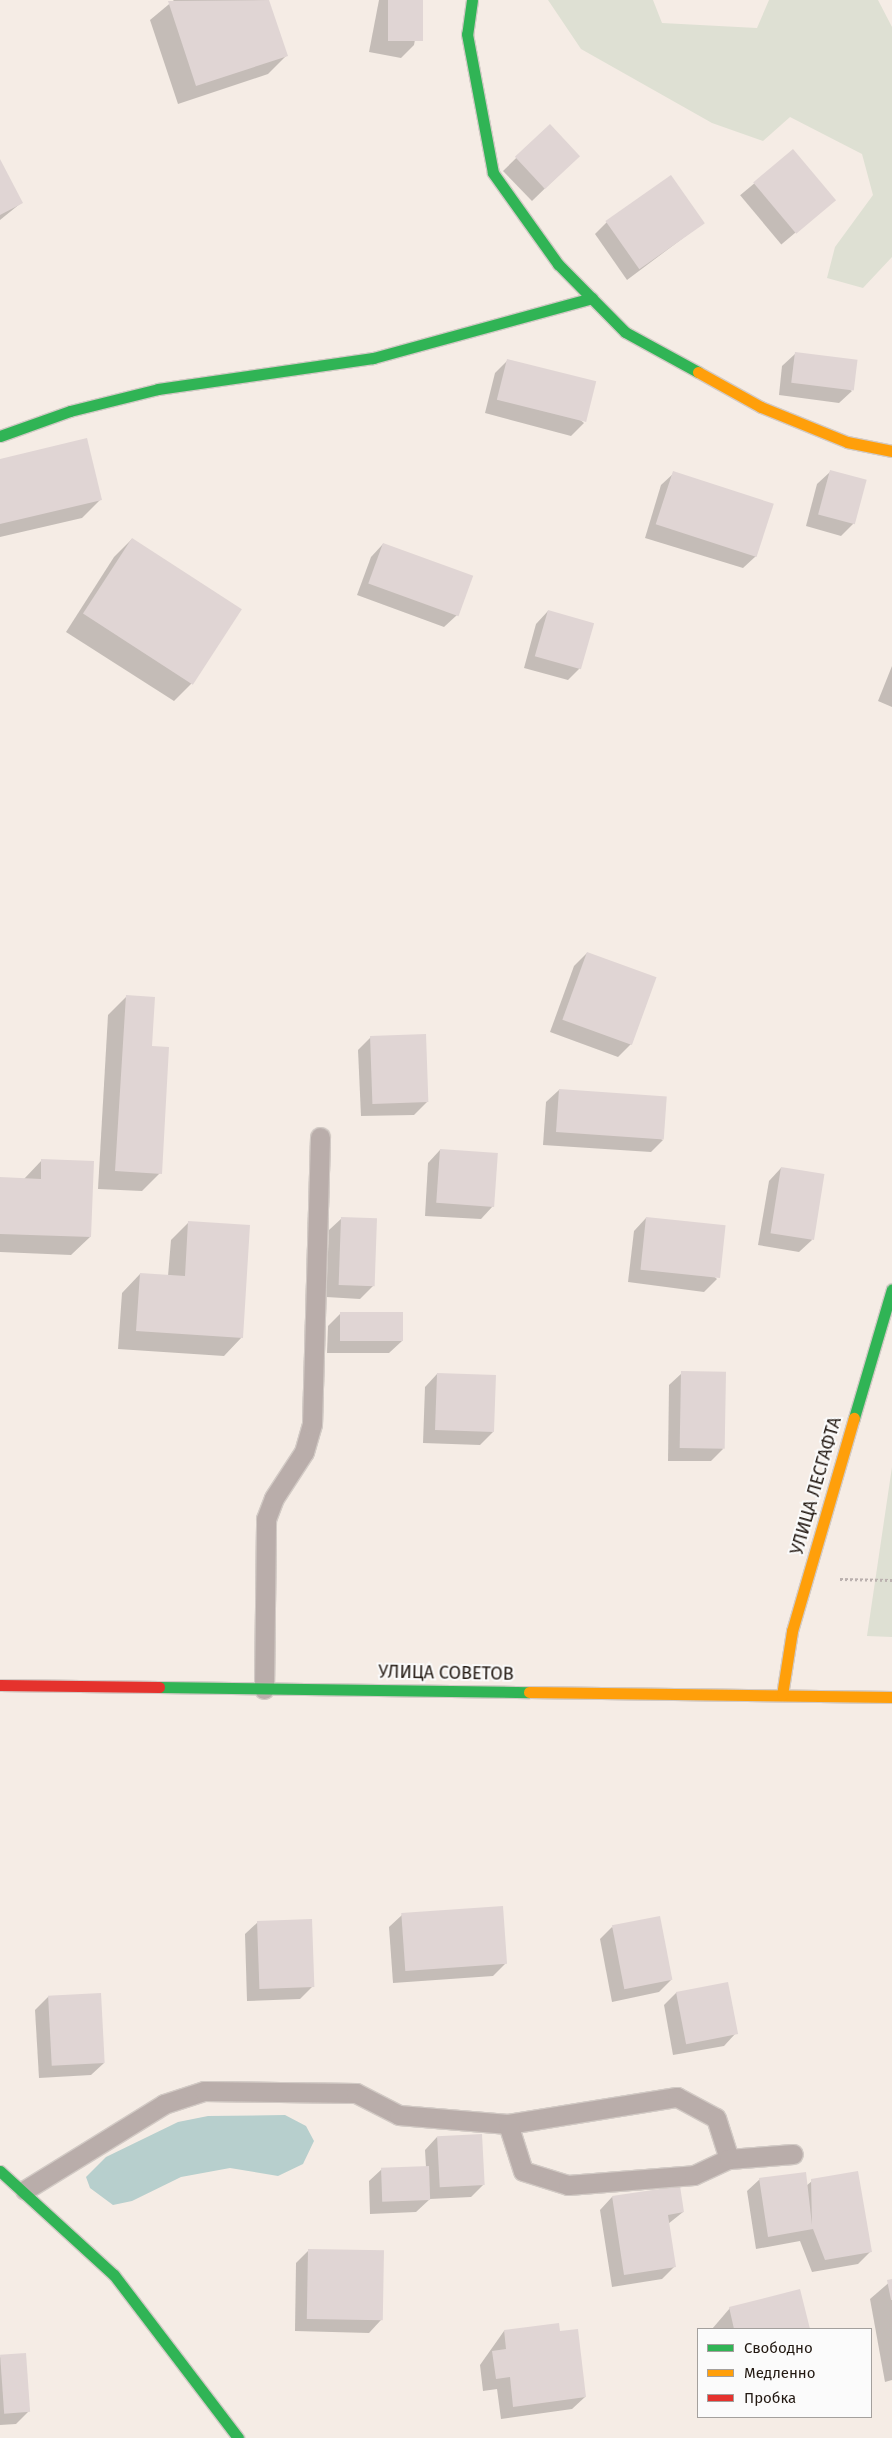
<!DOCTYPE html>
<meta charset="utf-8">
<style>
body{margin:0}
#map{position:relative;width:892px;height:2438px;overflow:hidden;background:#f5ece5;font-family:"Fira Sans",sans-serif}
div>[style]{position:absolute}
.green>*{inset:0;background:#dee0d3}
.water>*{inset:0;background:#b7cfcd}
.shadow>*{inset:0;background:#0003;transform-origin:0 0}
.building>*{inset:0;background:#e0d5d4;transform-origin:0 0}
.path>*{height:3px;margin-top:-1.5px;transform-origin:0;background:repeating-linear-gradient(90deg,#bab0ae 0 2.5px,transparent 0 5px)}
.roads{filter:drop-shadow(1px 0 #d2cac5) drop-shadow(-1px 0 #d2cac5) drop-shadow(0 1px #d2cac5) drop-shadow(0 -1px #d2cac5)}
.lane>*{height:19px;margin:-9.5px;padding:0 9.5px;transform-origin:9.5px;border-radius:9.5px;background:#b9adaa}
.fast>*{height:11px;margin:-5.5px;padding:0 5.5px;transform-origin:5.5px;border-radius:5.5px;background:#30b455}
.slow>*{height:11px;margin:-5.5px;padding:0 5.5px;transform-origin:5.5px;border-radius:5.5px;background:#ff9f0a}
.jam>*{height:11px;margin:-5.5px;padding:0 5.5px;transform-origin:5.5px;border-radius:5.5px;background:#e5322d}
span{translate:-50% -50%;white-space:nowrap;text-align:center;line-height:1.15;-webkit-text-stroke:4px #fbfbfb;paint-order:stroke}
.street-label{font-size:18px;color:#221811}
.legend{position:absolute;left:697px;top:2328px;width:175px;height:90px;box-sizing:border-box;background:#fbfbfb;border:1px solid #a4a09d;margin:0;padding:6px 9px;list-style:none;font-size:15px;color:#221811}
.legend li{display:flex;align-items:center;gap:10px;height:25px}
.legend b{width:25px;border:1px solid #a4a09d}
</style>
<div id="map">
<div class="green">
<div style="clip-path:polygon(548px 0,653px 0,662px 23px,757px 28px,769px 0,878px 0,892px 27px,892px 257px,863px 288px,827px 278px,835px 247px,873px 195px,862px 154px,790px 117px,763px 141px,712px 123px,581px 49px)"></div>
<div style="clip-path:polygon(892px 1467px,892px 1637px,867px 1636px)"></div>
</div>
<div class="water">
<div style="clip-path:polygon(285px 2115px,306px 2126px,314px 2141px,303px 2164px,278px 2176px,230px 2168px,181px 2177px,132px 2201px,113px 2205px,90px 2188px,86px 2177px,106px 2157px,178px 2122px,208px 2116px)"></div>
</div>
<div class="shadow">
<div style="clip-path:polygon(174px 0,268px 0,286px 56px,268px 74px,178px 104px,150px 20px)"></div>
<div style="clip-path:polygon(379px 0,422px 0,414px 45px,401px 58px,369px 52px)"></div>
<div style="clip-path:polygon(550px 125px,566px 168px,532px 201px,503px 171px)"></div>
<div style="left:793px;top:151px;width:64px;height:69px;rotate:50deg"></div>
<div style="clip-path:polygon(0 162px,21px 203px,0 220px)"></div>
<div style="clip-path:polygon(607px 222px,703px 223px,627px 280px,595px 234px)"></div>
<div style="clip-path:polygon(795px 354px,852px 391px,839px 403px,779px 395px,782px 366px)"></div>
<div style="clip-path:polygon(508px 360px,584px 423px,571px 436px,485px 413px,495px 373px)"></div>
<div style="clip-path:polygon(0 460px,100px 500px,82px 518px,0 537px)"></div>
<div style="clip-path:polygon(830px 472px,854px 523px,841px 536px,806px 526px,817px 484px)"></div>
<div style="clip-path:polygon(674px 473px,756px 556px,743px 568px,645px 538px,661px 485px)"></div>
<div style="clip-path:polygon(132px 539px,192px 683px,174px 701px,66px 632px,114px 557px)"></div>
<div style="clip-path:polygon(383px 544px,457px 615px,444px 627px,357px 595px,371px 557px)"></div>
<div style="clip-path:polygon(548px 611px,581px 667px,568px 680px,524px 668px,536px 624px)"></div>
<div style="clip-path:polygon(892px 666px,892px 707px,878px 701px)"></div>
<div style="clip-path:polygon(587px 953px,631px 1044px,618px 1057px,550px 1032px,574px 966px)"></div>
<div style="clip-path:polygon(127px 996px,160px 1173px,142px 1191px,98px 1189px,108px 1015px)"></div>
<div style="clip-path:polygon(371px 1037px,427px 1102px,414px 1115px,361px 1116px,358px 1050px)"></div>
<div style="clip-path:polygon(559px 1090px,663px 1140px,651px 1152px,543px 1145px,546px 1102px)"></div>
<div style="clip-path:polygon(440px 1150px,493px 1206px,481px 1219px,425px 1216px,428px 1163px)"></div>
<div style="clip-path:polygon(42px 1160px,90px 1237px,71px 1255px,0 1252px,0 1178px,24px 1179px)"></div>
<div style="clip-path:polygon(781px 1168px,812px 1240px,799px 1252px,758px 1245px,769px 1181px)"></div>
<div style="clip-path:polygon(342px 1218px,373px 1286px,360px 1299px,326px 1297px,329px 1230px)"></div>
<div style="clip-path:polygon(646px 1218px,717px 1279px,704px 1292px,628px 1282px,634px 1231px)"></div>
<div style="clip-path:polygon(189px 1222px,242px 1337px,224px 1356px,118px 1349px,122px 1293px,140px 1274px,168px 1276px,171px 1240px)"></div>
<div style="clip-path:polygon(341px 1313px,402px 1341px,389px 1353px,327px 1353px,328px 1326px)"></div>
<div style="clip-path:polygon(682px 1373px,723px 1449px,711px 1461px,668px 1461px,669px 1385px)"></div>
<div style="clip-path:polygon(437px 1374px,493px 1432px,480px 1445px,423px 1443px,425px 1387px)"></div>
<div style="clip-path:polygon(402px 1915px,506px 1963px,493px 1976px,393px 1983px,389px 1927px)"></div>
<div style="clip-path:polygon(258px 1922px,313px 1986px,300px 1999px,247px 2001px,245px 1934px)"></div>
<div style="clip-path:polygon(612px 1927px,671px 1980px,659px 1992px,612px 2002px,600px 1939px)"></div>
<div style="clip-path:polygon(677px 1992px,736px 2033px,724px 2046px,673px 2055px,664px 2005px)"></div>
<div style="clip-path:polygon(100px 1994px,104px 2063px,91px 2075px,39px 2078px,35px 2010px,48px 1997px)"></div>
<div style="clip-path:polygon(437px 2137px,484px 2184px,471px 2197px,430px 2199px,416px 2212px,370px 2214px,369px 2181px,382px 2169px,426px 2167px,425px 2150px)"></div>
<div style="clip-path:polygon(760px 2179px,806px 2186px,812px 2181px,870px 2252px,858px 2264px,812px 2272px,800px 2241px,756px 2249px,747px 2191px)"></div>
<div style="clip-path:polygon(612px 2197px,683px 2212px,668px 2224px,675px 2266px,662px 2279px,612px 2287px,600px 2210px)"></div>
<div style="clip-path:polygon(309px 2250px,381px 2320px,369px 2333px,295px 2331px,296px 2263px)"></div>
<div style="clip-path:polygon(892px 2280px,892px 2380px,885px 2382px,870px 2299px)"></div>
<div style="clip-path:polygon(799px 2291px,808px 2329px,712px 2329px,730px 2308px)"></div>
<div style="clip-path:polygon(504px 2331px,559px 2332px,585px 2397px,572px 2409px,501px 2419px,497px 2389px,483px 2391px,480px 2365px)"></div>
<div style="clip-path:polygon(0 2356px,29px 2411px,16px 2424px,0 2425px)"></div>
</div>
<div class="building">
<div style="clip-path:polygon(269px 0,288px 56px,196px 86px,168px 1px)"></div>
<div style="left:388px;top:0;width:35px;height:41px"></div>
<div style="left:550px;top:124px;width:44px;height:48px;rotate:47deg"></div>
<div style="left:793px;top:149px;width:67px;height:52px;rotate:50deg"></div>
<div style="clip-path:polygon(0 159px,23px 203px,0 215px)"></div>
<div style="left:671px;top:175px;width:59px;height:80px;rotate:55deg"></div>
<div style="left:795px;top:352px;width:63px;height:31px;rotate:7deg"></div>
<div style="left:507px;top:359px;width:92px;height:42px;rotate:14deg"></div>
<div style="clip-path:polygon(87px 438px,102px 500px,0 524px,0 459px)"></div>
<div style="left:830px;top:470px;width:38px;height:46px;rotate:15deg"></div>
<div style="left:673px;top:471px;width:106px;height:56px;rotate:18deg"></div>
<div style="left:132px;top:538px;width:131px;height:90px;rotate:33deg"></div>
<div style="left:383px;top:543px;width:96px;height:43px;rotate:20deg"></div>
<div style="left:548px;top:610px;width:48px;height:48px;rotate:16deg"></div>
<div style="left:587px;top:952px;width:74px;height:72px;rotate:20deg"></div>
<div style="clip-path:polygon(126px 995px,155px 997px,152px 1046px,169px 1047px,162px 1174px,115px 1171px)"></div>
<div style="left:426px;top:1034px;width:68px;height:56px;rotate:88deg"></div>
<div style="left:559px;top:1089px;width:108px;height:43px;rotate:4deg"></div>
<div style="left:440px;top:1149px;width:58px;height:54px;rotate:4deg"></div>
<div style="clip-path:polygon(41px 1159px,94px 1161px,91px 1237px,0 1234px,0 1177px,41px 1179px)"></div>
<div style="left:781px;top:1167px;width:44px;height:67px;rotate:9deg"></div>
<div style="left:341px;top:1217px;width:36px;height:68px;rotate:2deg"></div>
<div style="left:646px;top:1217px;width:80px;height:53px;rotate:6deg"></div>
<div style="clip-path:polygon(188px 1221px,250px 1225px,243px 1338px,136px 1331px,140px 1273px,185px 1276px)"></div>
<div style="left:340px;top:1312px;width:63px;height:29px"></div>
<div style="left:681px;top:1371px;width:45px;height:77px;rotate:1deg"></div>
<div style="left:437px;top:1373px;width:59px;height:57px;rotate:2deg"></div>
<div style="left:503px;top:1906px;width:58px;height:102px;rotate:86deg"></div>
<div style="left:660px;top:1916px;width:65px;height:49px;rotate:79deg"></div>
<div style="left:312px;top:1919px;width:68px;height:55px;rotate:88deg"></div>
<div style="left:728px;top:1982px;width:53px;height:53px;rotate:79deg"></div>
<div style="left:101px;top:1993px;width:70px;height:53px;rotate:87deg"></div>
<div style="left:482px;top:2134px;width:51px;height:45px;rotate:87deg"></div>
<div style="left:429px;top:2166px;width:34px;height:48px;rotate:88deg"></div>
<div style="clip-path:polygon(858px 2171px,872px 2252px,825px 2260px,813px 2229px,768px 2237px,759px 2178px,806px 2172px,812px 2225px,811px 2179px)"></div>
<div style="clip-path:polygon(680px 2186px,684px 2212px,668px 2215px,676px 2267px,624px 2275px,612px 2196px)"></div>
<div style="left:308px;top:2249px;width:76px;height:70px;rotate:1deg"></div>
<div style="clip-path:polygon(892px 2279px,892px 2300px,891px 2300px,887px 2280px)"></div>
<div style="clip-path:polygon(800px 2289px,810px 2329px,734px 2329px,729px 2307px)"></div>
<div style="clip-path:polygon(559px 2323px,560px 2331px,578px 2329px,586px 2397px,513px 2407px,510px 2377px,496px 2379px,492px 2351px,506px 2349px,504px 2330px)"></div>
<div style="left:26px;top:2353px;width:59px;height:26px;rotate:86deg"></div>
</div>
<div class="path">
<div style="left:840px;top:1579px;width:52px;rotate:1.1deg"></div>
</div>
<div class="roads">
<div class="lane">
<div style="left:264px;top:1689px;width:170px;rotate:-89.3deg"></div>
<div style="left:266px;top:1519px;width:22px;rotate:-69deg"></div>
<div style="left:274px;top:1498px;width:55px;rotate:-56.9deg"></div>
<div style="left:304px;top:1452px;width:29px;rotate:-74deg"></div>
<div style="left:312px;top:1424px;width:287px;rotate:-88.4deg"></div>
<div style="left:508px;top:2124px;width:171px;rotate:-9.1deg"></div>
<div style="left:677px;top:2097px;width:44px;rotate:28.3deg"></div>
<div style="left:716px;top:2118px;width:43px;rotate:72.4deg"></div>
<div style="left:25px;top:2190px;width:163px;rotate:-31.7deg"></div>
<div style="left:164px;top:2104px;width:42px;rotate:-18deg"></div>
<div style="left:204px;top:2091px;width:152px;rotate:0.8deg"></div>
<div style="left:356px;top:2093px;width:48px;rotate:27.1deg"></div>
<div style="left:399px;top:2115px;width:109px;rotate:4.7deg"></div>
<div style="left:508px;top:2124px;width:49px;rotate:72.3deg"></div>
<div style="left:523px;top:2171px;width:47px;rotate:17.3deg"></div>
<div style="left:568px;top:2185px;width:126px;rotate:-4.5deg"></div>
<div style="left:694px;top:2175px;width:38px;rotate:-25deg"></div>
<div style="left:729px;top:2159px;width:64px;rotate:-4.5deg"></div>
</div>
<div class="fast">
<div style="left:472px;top:0;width:34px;rotate:98deg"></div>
<div style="left:467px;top:34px;width:141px;rotate:79.4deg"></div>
<div style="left:493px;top:173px;width:112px;rotate:54.5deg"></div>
<div style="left:558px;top:264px;width:95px;rotate:45.4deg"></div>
<div style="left:625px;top:332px;width:83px;rotate:28.7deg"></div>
<div style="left:0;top:436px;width:74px;rotate:-19.7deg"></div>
<div style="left:70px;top:411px;width:91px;rotate:-14deg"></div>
<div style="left:158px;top:389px;width:217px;rotate:-8.2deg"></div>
<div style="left:373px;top:358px;width:227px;rotate:-15.3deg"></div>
<div style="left:854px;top:1418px;width:134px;rotate:-73.6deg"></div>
<div style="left:159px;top:1687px;width:370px;rotate:0.8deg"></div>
<div style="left:0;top:2171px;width:154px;rotate:42.4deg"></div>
<div style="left:114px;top:2275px;width:205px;rotate:52.7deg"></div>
</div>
<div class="slow">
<div style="left:698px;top:372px;width:72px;rotate:29.1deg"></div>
<div style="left:761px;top:407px;width:93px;rotate:22.1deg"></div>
<div style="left:847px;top:442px;width:46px;rotate:11.3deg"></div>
<div style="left:529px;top:1692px;width:363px;rotate:0.8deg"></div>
<div style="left:782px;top:1695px;width:65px;rotate:-81.1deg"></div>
<div style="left:792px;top:1631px;width:222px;rotate:-73.8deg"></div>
</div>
<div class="jam">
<div style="left:0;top:1685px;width:159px;rotate:0.7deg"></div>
</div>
</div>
<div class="street-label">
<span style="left:816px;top:1486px;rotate:-74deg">УЛИЦА ЛЕСГАФТА</span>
<span style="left:446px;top:1673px;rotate:1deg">УЛИЦА СОВЕТОВ</span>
</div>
<ul class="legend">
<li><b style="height:6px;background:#30b455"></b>Свободно</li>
<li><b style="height:6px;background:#ff9f0a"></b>Медленно</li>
<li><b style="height:6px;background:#e5322d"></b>Пробка</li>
</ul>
</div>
